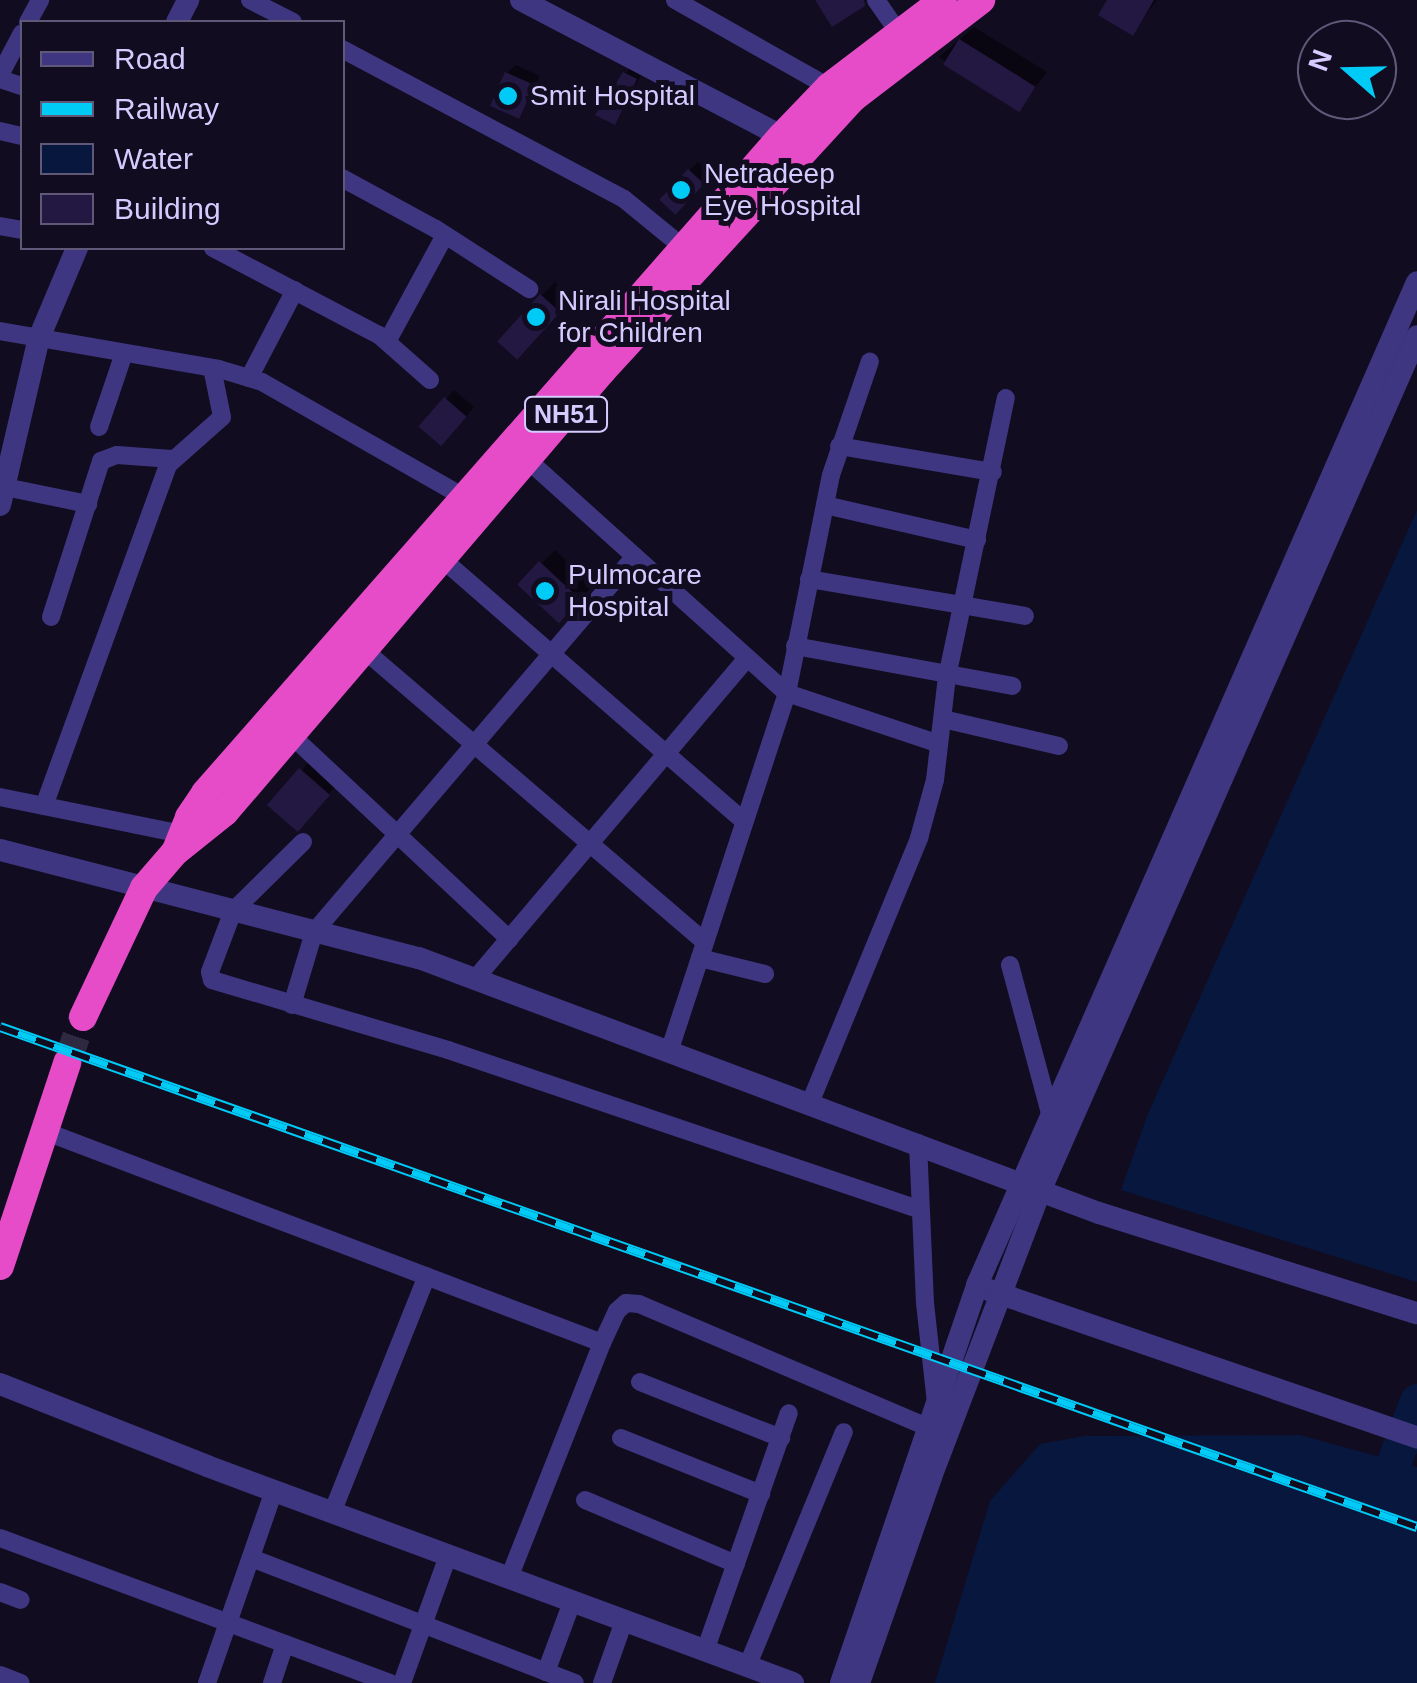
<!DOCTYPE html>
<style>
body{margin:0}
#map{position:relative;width:1417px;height:1683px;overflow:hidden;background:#110c20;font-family:Arial,sans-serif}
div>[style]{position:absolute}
.water>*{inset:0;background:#08173d}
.shadow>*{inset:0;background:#0007;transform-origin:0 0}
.river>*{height:35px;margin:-17.5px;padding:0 17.5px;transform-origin:17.5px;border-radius:17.5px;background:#08173d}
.building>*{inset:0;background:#231841;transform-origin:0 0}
.trunk-tunnel>*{height:28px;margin-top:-14px;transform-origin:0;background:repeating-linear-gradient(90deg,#2e2941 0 28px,transparent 0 42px)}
.minor>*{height:18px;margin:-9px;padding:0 9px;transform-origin:9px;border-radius:9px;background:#3e3680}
.tertiary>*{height:22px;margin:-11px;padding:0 11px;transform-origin:11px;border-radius:11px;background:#3e3680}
.trunk>*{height:28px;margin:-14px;padding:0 14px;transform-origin:14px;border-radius:14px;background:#e64cc8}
.rail>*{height:10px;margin-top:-5px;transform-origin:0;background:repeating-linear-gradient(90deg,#110c20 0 19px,#00caf6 0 38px);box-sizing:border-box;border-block:2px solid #00caf6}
.dots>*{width:28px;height:28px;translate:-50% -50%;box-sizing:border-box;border:5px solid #110c20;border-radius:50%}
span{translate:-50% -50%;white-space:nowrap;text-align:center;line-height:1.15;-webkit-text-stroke:10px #110c20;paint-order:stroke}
.shield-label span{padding:2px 8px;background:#110c20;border:2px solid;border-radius:8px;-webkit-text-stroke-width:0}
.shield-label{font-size:25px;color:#d5cbff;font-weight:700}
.poi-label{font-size:28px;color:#d5cbff}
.left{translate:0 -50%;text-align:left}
.legend{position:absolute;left:20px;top:20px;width:325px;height:230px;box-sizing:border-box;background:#110c20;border:2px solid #5f5879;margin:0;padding:12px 18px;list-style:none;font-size:30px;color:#d5cbff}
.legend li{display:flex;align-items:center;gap:20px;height:50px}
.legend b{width:50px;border:2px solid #5f5879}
.north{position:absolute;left:1297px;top:20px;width:100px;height:100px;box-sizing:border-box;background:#110c20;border:2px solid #5f5879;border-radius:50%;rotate:290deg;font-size:28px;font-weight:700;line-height:40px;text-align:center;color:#d5cbff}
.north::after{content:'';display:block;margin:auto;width:35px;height:45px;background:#00caf6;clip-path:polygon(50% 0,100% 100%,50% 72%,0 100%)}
</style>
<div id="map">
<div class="water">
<div style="clip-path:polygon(1417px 510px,1417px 1282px,1121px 1190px,1147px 1116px)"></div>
<div style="clip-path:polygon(1300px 1435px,1417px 1467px,1417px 1683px,935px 1683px,990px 1501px,1040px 1444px,1084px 1436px)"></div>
</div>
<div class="shadow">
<div style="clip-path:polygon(1110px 0,1157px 0,1132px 33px)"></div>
<div style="clip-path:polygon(974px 27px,1047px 72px,1020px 107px,939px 57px)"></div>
<div style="clip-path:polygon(516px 65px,540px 76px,517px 116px,507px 73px)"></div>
<div style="clip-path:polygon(633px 65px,644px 70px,615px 122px,625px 74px)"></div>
<div style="left:698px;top:162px;width:17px;height:52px;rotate:45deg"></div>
<div style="clip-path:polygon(555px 282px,572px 297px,531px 343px,499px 340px)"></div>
<div style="clip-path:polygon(454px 390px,474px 407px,450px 435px,422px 427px)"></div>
<div style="clip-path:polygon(555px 550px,593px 585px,573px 607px,521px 584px)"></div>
<div style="clip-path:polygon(315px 756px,341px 780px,310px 815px,270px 805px)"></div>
</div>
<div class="river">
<div style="left:1378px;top:1504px;width:110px;rotate:-69.3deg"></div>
</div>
<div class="building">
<div style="clip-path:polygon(815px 0,864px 0,865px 6px,832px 27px)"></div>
<div style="clip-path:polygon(1107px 0,1154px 0,1133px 36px,1098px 15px)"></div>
<div style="left:959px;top:39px;width:90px;height:30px;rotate:32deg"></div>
<div style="left:505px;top:72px;width:32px;height:37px;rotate:24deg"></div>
<div style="clip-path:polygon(623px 72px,637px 79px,615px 125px,595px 115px)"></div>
<div style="left:688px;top:169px;width:22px;height:42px;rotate:43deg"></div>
<div style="left:540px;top:294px;width:27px;height:64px;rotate:42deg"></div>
<div style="left:444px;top:397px;width:30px;height:39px;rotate:41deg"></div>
<div style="left:539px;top:561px;width:57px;height:32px;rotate:43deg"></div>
<div style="left:299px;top:768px;width:41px;height:49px;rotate:41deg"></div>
</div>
<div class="trunk-tunnel">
<div style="left:67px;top:1063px;width:49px;rotate:-70.8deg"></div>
</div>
<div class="minor">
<div style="left:250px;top:0;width:48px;rotate:27.1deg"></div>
<div style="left:675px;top:0;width:177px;rotate:29.5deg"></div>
<div style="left:876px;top:0;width:40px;rotate:55.1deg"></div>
<div style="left:28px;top:22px;width:25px;rotate:-61deg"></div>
<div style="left:342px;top:49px;width:319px;rotate:28deg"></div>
<div style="left:624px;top:199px;width:85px;rotate:39.3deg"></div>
<div style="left:0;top:75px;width:47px;rotate:-62.4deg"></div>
<div style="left:0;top:79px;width:23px;rotate:18deg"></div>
<div style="left:0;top:131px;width:23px;rotate:13deg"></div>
<div style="left:342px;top:178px;width:107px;rotate:28.5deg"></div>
<div style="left:436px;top:229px;width:111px;rotate:32.8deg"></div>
<div style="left:0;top:226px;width:22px;rotate:10deg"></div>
<div style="left:213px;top:248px;width:187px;rotate:27.7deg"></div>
<div style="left:379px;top:335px;width:68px;rotate:41.4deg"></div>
<div style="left:0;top:331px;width:222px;rotate:9.8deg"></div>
<div style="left:219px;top:369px;width:45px;rotate:16.8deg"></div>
<div style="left:262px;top:382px;width:234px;rotate:29.7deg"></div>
<div style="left:388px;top:340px;width:119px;rotate:-61.5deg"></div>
<div style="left:249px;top:378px;width:99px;rotate:-62.4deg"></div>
<div style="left:99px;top:427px;width:78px;rotate:-71.3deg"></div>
<div style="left:839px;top:446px;width:156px;rotate:9.6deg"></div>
<div style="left:520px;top:453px;width:359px;rotate:42deg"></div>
<div style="left:787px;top:693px;width:160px;rotate:18.5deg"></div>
<div style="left:5px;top:487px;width:85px;rotate:11.6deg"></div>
<div style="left:825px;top:505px;width:156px;rotate:13deg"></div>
<div style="left:441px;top:558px;width:401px;rotate:41deg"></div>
<div style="left:809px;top:579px;width:219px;rotate:9.7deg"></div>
<div style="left:51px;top:617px;width:164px;rotate:-72.2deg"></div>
<div style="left:101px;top:461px;width:17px;rotate:-21deg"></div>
<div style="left:117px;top:455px;width:55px;rotate:4.2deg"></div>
<div style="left:795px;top:646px;width:221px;rotate:10.4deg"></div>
<div style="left:363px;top:649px;width:450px;rotate:40.6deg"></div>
<div style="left:943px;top:719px;width:119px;rotate:13.1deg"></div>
<div style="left:291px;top:735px;width:299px;rotate:43.1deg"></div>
<div style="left:0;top:797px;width:186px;rotate:11.5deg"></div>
<div style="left:44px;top:806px;width:363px;rotate:-70deg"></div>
<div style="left:168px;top:465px;width:72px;rotate:-41.6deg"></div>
<div style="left:222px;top:417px;width:50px;rotate:-101.5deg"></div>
<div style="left:303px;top:842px;width:98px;rotate:135.4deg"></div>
<div style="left:233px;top:911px;width:65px;rotate:110.7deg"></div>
<div style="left:210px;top:972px;width:8px;rotate:76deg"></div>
<div style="left:212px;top:980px;width:246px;rotate:16.5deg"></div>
<div style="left:448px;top:1050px;width:497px;rotate:18.7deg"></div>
<div style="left:700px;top:958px;width:67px;rotate:13.8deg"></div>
<div style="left:1010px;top:965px;width:153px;rotate:74.9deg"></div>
<div style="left:475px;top:979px;width:421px;rotate:-49.7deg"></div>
<div style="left:292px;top:1005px;width:76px;rotate:-73.2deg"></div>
<div style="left:314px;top:932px;width:494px;rotate:-49.5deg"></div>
<div style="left:669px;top:1052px;width:378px;rotate:-71.8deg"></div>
<div style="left:787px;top:693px;width:222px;rotate:-78.6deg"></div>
<div style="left:831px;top:475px;width:120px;rotate:-71.1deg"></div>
<div style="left:810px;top:1103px;width:287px;rotate:-67.6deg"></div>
<div style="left:919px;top:838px;width:60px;rotate:-74.6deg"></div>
<div style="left:935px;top:780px;width:104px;rotate:-83.4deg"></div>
<div style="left:947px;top:677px;width:285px;rotate:-78.1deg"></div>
<div style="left:44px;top:1131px;width:597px;rotate:20.8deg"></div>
<div style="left:918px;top:1143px;width:160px;rotate:87.5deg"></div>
<div style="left:925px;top:1303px;width:100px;rotate:83.7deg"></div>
<div style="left:640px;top:1382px;width:152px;rotate:21.7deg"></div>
<div style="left:621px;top:1438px;width:151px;rotate:21.8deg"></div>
<div style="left:585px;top:1500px;width:164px;rotate:23deg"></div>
<div style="left:332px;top:1513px;width:255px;rotate:-68.2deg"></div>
<div style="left:0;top:1538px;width:416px;rotate:20.4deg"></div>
<div style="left:251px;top:1558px;width:347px;rotate:21.1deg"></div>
<div style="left:509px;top:1578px;width:253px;rotate:-68.4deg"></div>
<div style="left:602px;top:1343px;width:35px;rotate:-65deg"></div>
<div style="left:617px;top:1311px;width:12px;rotate:-42deg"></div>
<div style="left:626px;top:1303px;width:13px;rotate:4deg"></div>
<div style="left:639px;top:1304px;width:314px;rotate:23.1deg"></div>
<div style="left:0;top:1592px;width:22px;rotate:21deg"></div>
<div style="left:705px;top:1651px;width:252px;rotate:-70.6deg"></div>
<div style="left:747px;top:1667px;width:254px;rotate:-67.6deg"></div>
<div style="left:546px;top:1672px;width:75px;rotate:-69.6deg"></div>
<div style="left:0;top:1675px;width:22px;rotate:21deg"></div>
<div style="left:207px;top:1683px;width:203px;rotate:-70.8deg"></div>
<div style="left:272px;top:1683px;width:41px;rotate:-71.6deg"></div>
<div style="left:402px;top:1683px;width:135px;rotate:-70.1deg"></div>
<div style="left:602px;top:1683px;width:66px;rotate:-70.5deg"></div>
</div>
<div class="tertiary">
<div style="left:521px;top:0;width:308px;rotate:27.6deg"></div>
<div style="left:177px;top:22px;width:25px;rotate:-63deg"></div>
<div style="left:0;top:505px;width:171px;rotate:-76.9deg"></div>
<div style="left:39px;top:338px;width:98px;rotate:-67.1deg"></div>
<div style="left:0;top:850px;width:433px;rotate:14.5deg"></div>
<div style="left:419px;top:958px;width:726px;rotate:20.56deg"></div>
<div style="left:1099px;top:1213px;width:333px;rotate:17.5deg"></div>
<div style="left:989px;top:1290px;width:453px;rotate:19deg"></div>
<div style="left:0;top:1384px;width:223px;rotate:21.6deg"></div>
<div style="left:207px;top:1466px;width:625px;rotate:20.32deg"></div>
<div style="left:841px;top:1683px;width:421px;rotate:-71.1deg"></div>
<div style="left:977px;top:1285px;width:1095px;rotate:-66.31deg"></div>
<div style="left:859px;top:1683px;width:218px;rotate:-70.7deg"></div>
<div style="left:931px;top:1477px;width:308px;rotate:-69.1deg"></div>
<div style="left:1041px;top:1189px;width:932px;rotate:-66.21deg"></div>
</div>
<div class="trunk">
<div style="left:176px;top:850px;width:35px;rotate:-68deg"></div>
<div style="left:189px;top:817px;width:29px;rotate:-56deg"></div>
<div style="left:205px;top:793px;width:873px;rotate:-48.72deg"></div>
<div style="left:781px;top:137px;width:69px;rotate:-46.2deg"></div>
<div style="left:829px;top:87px;width:143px;rotate:-37.3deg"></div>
<div style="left:83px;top:1017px;width:143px;rotate:-64.7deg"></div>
<div style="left:144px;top:888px;width:48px;rotate:-49.3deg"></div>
<div style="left:175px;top:852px;width:64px;rotate:-38.7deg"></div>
<div style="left:225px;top:812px;width:582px;rotate:-49.46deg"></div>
<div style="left:603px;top:370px;width:368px;rotate:-47.4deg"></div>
<div style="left:852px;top:99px;width:163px;rotate:-37.5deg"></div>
<div style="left:0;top:1266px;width:214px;rotate:-71.7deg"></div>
</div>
<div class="rail">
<div style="left:0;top:1027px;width:1503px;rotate:19.44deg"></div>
</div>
<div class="dots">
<div style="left:508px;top:96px;background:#00caf6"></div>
<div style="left:681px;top:190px;background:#00caf6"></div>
<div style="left:536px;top:317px;background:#00caf6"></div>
<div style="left:545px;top:591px;background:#00caf6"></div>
</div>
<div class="shield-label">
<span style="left:566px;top:414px">NH51</span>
</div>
<div class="poi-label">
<span class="left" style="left:530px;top:96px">Smit Hospital</span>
<span class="left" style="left:704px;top:190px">Netradeep<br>Eye Hospital</span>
<span class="left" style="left:558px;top:317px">Nirali Hospital<br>for Children</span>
<span class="left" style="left:568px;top:591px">Pulmocare<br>Hospital</span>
</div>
<ul class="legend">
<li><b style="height:12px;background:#3e3680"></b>Road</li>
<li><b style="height:12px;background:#00caf6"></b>Railway</li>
<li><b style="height:28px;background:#08173d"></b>Water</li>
<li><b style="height:28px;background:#231841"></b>Building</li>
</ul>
<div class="north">N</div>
</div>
